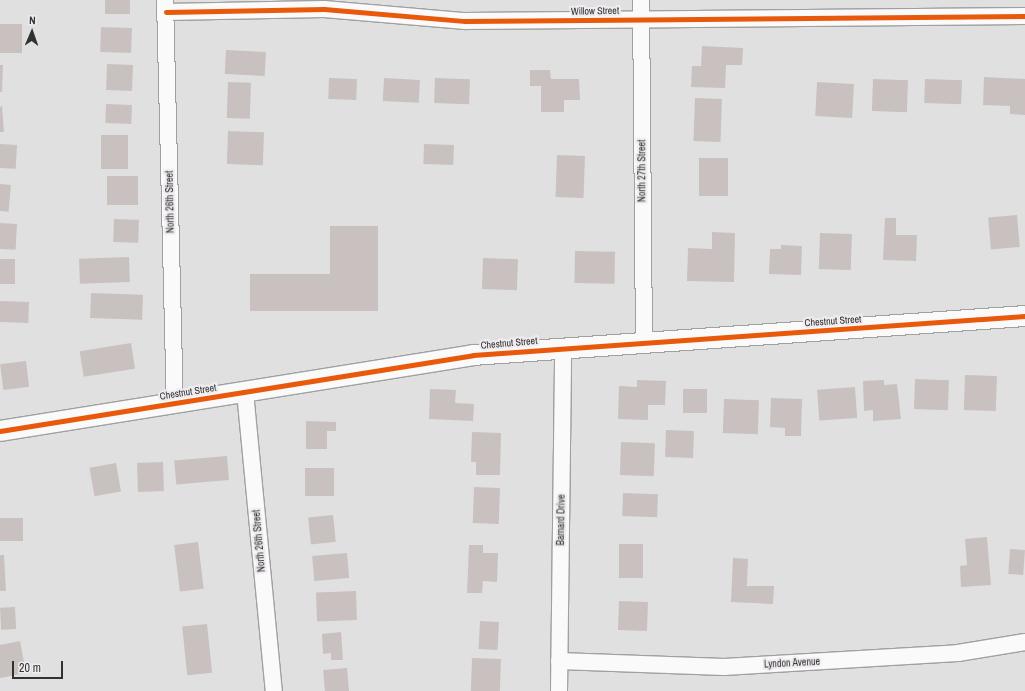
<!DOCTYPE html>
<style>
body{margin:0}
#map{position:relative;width:1025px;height:691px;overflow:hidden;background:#e1e0e1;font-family:"Archivo Narrow",sans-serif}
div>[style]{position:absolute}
.building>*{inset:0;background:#c8c1bf;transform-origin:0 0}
.roads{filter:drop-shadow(1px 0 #a1a0a1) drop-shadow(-1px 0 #a1a0a1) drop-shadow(0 1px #a1a0a1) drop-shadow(0 -1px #a1a0a1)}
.minor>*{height:16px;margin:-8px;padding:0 8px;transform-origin:8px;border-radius:8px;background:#fafafa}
.tertiary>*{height:20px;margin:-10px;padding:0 10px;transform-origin:10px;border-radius:10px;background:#fafafa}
.cycleway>*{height:5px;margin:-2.5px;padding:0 2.5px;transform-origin:2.5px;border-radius:2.5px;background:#e8590c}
span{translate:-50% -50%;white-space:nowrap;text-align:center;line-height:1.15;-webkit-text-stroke:4px #efecef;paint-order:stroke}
.street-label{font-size:10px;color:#323132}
.north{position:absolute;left:12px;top:12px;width:40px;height:40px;-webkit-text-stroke:3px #efecef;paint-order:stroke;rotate:2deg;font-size:11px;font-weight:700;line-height:16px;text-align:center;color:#323132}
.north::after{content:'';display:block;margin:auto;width:14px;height:18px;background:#323132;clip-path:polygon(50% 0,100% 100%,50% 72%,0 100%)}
.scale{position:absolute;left:12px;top:661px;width:51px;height:18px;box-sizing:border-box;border:2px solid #323132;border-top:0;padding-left:5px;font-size:12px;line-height:14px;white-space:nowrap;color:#323132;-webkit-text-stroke:3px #efecef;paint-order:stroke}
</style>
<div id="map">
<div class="building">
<div style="left:105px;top:0;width:25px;height:14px"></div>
<div style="left:0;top:24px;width:22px;height:29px"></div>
<div style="left:101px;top:27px;width:31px;height:25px;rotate:2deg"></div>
<div style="clip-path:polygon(702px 46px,743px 48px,742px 65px,726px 65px,725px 88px,691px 87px,692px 66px,701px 66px)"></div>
<div style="left:226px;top:50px;width:40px;height:24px;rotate:3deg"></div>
<div style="left:107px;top:64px;width:26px;height:26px;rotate:2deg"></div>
<div style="clip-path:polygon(0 65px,3px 65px,2px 92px,0 92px)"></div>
<div style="clip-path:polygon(530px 70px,550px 70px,551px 79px,579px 79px,580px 100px,564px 100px,564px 112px,541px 112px,541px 86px,530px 86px)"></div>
<div style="clip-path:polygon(984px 77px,1025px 79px,1025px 115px,1010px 114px,1010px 106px,983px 105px)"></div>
<div style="left:329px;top:78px;width:28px;height:21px;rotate:2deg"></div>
<div style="left:384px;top:78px;width:36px;height:23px;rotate:3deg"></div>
<div style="left:435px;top:78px;width:35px;height:25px;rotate:2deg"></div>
<div style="left:873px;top:79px;width:35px;height:32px;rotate:2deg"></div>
<div style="left:925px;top:79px;width:37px;height:24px;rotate:2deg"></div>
<div style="left:228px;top:82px;width:23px;height:36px;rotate:2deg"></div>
<div style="left:817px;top:82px;width:37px;height:34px;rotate:3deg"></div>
<div style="left:695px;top:98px;width:27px;height:43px;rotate:2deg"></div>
<div style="left:106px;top:104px;width:26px;height:19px;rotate:2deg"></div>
<div style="clip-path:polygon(2px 106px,4px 132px,0 132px,0 107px)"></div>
<div style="left:228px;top:131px;width:36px;height:33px;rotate:2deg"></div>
<div style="left:101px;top:135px;width:27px;height:34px"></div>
<div style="left:0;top:144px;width:17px;height:24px;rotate:3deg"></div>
<div style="left:424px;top:144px;width:30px;height:20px;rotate:2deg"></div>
<div style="left:557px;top:155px;width:28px;height:42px;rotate:2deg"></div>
<div style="left:728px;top:158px;width:38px;height:29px;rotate:90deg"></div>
<div style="left:107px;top:176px;width:31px;height:29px"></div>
<div style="left:0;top:184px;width:11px;height:27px;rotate:5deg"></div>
<div style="left:1017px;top:215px;width:32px;height:29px;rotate:85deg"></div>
<div style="clip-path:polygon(885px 218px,896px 218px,896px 235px,917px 235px,916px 261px,883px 260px)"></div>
<div style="left:114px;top:219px;width:25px;height:23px;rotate:2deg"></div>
<div style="left:0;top:223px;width:17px;height:26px;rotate:3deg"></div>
<div style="clip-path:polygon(330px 226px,378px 226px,378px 311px,250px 311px,250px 274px,330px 274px)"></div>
<div style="clip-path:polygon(712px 232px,735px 233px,734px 282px,687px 281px,688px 248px,712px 249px)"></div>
<div style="left:820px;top:233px;width:32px;height:36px;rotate:2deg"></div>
<div style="clip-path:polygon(781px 245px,802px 246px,801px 275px,769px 274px,770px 249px,781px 249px)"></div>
<div style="left:575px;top:251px;width:40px;height:32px;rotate:1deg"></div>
<div style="left:129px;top:257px;width:25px;height:50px;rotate:88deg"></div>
<div style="left:483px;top:258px;width:35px;height:31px;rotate:2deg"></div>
<div style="left:0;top:259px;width:15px;height:25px"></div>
<div style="left:91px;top:293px;width:52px;height:25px;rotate:2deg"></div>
<div style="left:0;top:301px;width:29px;height:21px;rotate:2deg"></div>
<div style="left:131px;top:343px;width:26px;height:52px;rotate:81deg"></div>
<div style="left:26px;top:361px;width:26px;height:26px;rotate:83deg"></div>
<div style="left:965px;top:375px;width:32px;height:35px;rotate:2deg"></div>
<div style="left:915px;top:379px;width:34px;height:30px;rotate:2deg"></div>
<div style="clip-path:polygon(637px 380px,666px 381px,665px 405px,648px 405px,648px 420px,618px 419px,619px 386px,637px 387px)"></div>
<div style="clip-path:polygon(884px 380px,884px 385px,897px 384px,901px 419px,873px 421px,873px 410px,864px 411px,863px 381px)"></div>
<div style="left:855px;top:387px;width:31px;height:38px;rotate:86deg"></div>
<div style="clip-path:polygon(430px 389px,456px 390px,455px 403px,474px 404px,473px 421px,429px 419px)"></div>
<div style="left:683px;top:389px;width:24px;height:24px"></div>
<div style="clip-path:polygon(771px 398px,802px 399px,801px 436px,785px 436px,785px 428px,770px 427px)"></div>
<div style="left:724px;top:399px;width:35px;height:34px;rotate:2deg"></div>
<div style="clip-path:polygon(306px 421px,336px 422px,336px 431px,327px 431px,327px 449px,306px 449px)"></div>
<div style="left:666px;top:430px;width:28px;height:27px;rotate:2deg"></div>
<div style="clip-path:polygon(472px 432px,501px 433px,500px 475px,476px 475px,476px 462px,471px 462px)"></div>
<div style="left:621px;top:442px;width:34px;height:33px;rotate:2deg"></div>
<div style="left:227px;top:456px;width:24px;height:53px;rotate:85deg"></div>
<div style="left:163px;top:462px;width:29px;height:26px;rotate:88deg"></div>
<div style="left:116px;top:463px;width:29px;height:27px;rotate:80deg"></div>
<div style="left:305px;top:468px;width:29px;height:28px"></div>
<div style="left:474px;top:487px;width:26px;height:36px;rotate:2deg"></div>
<div style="left:623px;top:493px;width:35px;height:23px;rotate:2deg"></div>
<div style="left:333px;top:515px;width:27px;height:25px;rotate:84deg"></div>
<div style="left:0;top:518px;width:23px;height:23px"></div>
<div style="clip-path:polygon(987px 537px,991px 585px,961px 587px,960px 566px,967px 565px,965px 539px)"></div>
<div style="left:198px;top:542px;width:47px;height:24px;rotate:83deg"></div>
<div style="left:619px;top:544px;width:24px;height:34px"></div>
<div style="clip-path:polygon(469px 545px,483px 545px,483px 553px,498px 553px,497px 582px,483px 581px,482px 593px,467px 593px)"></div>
<div style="left:1010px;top:549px;width:15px;height:25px;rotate:4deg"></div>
<div style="left:347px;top:553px;width:25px;height:35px;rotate:85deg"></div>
<div style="clip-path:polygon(0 555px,4px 555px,6px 591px,0 591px)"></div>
<div style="clip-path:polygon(733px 558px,748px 559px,747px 586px,774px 586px,773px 604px,731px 602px)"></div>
<div style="left:356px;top:591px;width:29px;height:40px;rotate:88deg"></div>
<div style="left:619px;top:601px;width:29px;height:29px;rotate:2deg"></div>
<div style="left:15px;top:607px;width:22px;height:15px;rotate:87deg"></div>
<div style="left:480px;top:621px;width:19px;height:28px;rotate:3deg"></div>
<div style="left:207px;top:624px;width:49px;height:25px;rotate:84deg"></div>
<div style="clip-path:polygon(341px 632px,343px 660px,331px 660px,331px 653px,323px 654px,322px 634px)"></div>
<div style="clip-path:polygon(20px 641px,26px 673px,0 678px,0 645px)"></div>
<div style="left:472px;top:658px;width:29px;height:33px;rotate:2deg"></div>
<div style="left:347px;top:668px;width:23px;height:24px;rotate:85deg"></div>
</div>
<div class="roads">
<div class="minor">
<div style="left:165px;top:0;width:403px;rotate:88.6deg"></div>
<div style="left:641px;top:0;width:342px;rotate:89.5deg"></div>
<div style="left:166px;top:12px;width:158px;rotate:-1.1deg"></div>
<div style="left:324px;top:9px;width:142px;rotate:4.9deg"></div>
<div style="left:465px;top:21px;width:560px;rotate:-0.51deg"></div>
<div style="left:245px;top:392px;width:300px;rotate:84.5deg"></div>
<div style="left:559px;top:661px;width:165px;rotate:2.1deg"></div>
<div style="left:724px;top:667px;width:234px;rotate:-3.4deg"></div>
<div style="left:958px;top:653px;width:68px;rotate:-9.3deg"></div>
<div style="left:559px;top:691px;width:343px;rotate:-89.3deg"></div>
</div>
<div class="tertiary">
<div style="left:0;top:431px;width:479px;rotate:-9.1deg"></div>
<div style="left:473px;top:355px;width:553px;rotate:-4.04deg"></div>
</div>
</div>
<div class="cycleway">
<div style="left:166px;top:12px;width:158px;rotate:-1.1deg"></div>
<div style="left:324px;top:9px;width:142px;rotate:4.9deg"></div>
<div style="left:465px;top:21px;width:560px;rotate:-0.51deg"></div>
<div style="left:0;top:431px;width:479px;rotate:-9.1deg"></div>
<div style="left:473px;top:355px;width:553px;rotate:-4.04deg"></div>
</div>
<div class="street-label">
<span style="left:595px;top:11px;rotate:-1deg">Willow Street</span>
<span style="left:642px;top:171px;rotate:-90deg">North 27th Street</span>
<span style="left:170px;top:202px;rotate:-91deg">North 26th Street</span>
<span style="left:833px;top:321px;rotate:-4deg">Chestnut Street</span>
<span style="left:509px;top:343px;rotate:-5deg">Chestnut Street</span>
<span style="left:188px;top:392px;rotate:-9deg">Chestnut Street</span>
<span style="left:561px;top:520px;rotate:-89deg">Barnard Drive</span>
<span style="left:259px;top:541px;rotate:-95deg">North 26th Street</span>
<span style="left:792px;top:663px;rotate:-3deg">Lyndon Avenue</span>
</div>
<div class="north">N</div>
<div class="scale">20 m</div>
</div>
